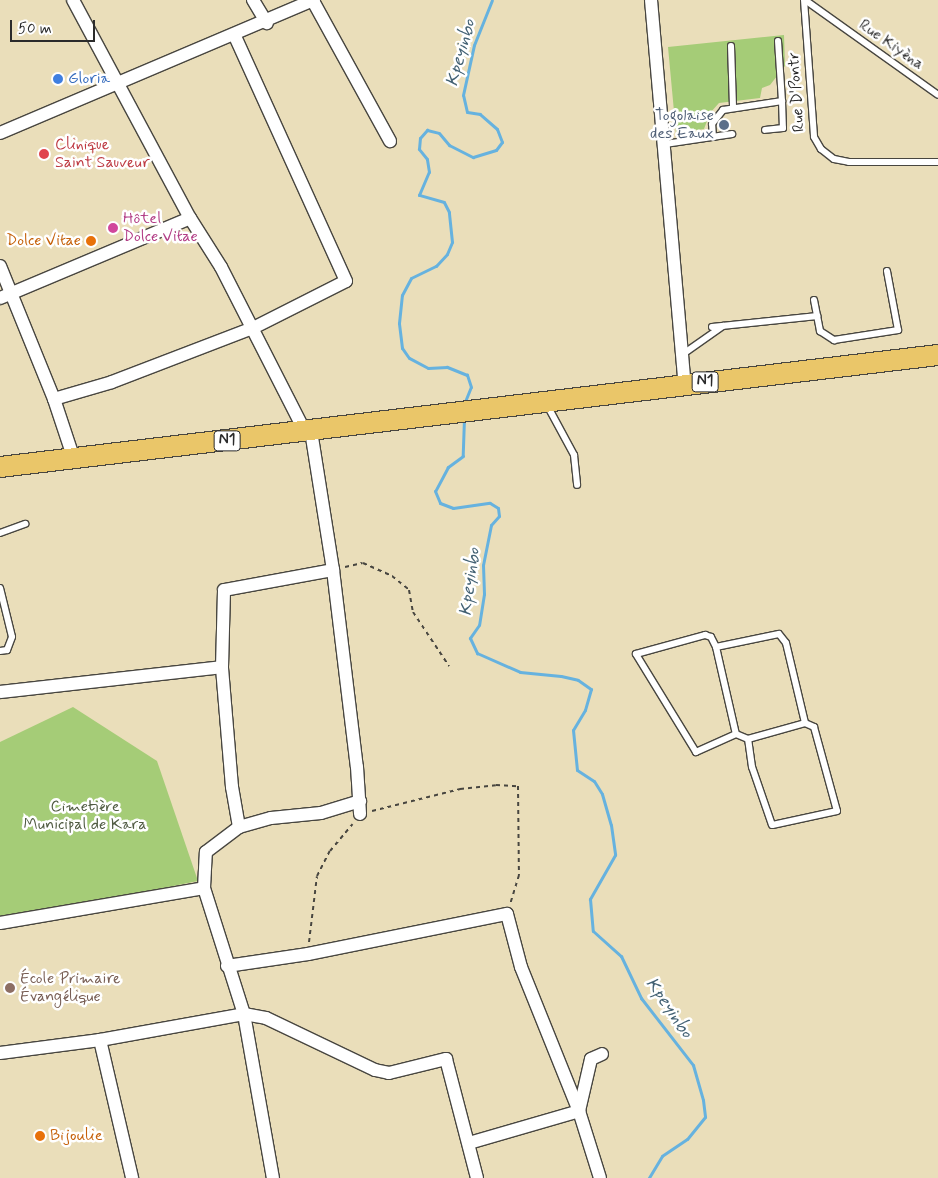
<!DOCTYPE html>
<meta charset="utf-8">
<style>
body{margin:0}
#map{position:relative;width:938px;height:1178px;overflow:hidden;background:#eadeba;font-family:Mynerve,sans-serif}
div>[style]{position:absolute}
.green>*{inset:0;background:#a5cc77}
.stream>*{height:3px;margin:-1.5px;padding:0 1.5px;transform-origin:1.5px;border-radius:1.5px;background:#66b2df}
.path>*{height:2px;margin-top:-1px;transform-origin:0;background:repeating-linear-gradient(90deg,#484640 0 4px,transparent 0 8px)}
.roads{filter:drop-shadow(1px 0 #484640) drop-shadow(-1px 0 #484640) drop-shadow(0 1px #484640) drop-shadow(0 -1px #484640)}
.service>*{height:6px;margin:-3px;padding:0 3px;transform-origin:3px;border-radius:3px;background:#fff}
.minor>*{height:12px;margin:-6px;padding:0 6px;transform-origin:6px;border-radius:6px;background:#fff}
.trunk>*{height:20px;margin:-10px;padding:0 10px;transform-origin:10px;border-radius:10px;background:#eac669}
.dots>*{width:14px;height:14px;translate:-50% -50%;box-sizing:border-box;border:2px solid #fff;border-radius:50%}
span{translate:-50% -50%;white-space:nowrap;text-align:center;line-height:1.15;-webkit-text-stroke:5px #fff;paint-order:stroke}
.shield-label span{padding:1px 4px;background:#fff;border:1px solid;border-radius:4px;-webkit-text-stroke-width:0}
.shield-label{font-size:15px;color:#2b2b2b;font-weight:700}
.street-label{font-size:16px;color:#2b2b2b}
.shop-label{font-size:16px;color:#366cbe}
.left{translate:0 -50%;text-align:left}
.service-label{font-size:16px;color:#4e5e75}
.right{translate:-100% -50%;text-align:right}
.health-label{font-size:16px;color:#be3a42}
.hotel-label{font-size:16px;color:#b23c85}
.food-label{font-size:16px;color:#c56008}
.park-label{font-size:16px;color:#505b42}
.education-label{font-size:16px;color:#785e54}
.water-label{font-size:18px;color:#436173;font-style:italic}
.scale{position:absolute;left:10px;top:20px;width:85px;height:22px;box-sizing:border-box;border:2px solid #2b2b2b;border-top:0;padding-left:6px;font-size:15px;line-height:18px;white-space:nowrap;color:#2b2b2b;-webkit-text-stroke:4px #fff;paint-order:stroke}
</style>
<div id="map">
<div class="green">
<div style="clip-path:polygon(784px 35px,785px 66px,770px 85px,762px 88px,760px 98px,719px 103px,710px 113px,704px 129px,676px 133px,668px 47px)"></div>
<div style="clip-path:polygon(73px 707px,157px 761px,198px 881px,0 921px,0 742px)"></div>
</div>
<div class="stream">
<div style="left:464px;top:404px;width:18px;rotate:-68deg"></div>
<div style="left:471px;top:387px;width:13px;rotate:-108deg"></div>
<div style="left:467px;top:375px;width:22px;rotate:-158deg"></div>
<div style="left:447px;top:367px;width:19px;rotate:177deg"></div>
<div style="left:428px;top:368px;width:21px;rotate:-152deg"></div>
<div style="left:409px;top:358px;width:12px;rotate:-125deg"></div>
<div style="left:402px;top:348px;width:25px;rotate:-97deg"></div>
<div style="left:399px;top:323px;width:28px;rotate:-84deg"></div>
<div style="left:402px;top:295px;width:19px;rotate:-62deg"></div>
<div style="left:411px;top:278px;width:28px;rotate:-26deg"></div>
<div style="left:436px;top:266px;width:16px;rotate:-47deg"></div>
<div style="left:447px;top:254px;width:13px;rotate:-67deg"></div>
<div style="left:452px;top:242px;width:30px;rotate:-96deg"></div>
<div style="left:449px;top:212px;width:11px;rotate:-117deg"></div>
<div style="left:444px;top:202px;width:26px;rotate:-164deg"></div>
<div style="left:419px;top:195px;width:25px;rotate:-67deg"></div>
<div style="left:429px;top:172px;width:13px;rotate:-99deg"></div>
<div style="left:427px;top:159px;width:13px;rotate:-129deg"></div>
<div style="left:419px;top:149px;width:11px;rotate:-85deg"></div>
<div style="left:420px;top:138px;width:11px;rotate:-49deg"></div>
<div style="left:427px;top:130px;width:12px;rotate:14deg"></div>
<div style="left:439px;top:133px;width:16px;rotate:50deg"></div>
<div style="left:449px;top:145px;width:27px;rotate:27deg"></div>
<div style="left:473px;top:157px;width:24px;rotate:-17deg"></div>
<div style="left:496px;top:150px;width:10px;rotate:-53deg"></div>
<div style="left:502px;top:142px;width:14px;rotate:-111deg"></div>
<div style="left:497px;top:129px;width:23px;rotate:-139deg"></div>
<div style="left:480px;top:114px;width:13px;rotate:-171deg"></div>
<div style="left:467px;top:112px;width:17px;rotate:-103deg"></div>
<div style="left:463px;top:95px;width:51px;rotate:-77.6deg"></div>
<div style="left:474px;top:45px;width:48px;rotate:-68.2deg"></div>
<div style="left:464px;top:418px;width:38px;rotate:92deg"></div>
<div style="left:463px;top:456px;width:19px;rotate:144deg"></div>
<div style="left:448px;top:467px;width:27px;rotate:118deg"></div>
<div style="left:435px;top:491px;width:13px;rotate:67deg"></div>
<div style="left:440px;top:503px;width:14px;rotate:21deg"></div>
<div style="left:453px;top:508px;width:37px;rotate:-8deg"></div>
<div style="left:490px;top:503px;width:9px;rotate:32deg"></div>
<div style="left:498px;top:508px;width:8px;rotate:83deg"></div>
<div style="left:499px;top:516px;width:12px;rotate:132deg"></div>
<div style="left:491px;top:525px;width:41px;rotate:101.3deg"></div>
<div style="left:483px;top:565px;width:29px;rotate:88deg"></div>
<div style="left:484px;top:594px;width:31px;rotate:99deg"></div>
<div style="left:479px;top:625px;width:16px;rotate:125deg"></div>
<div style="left:470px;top:638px;width:17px;rotate:65deg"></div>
<div style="left:477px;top:653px;width:47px;rotate:23.8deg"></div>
<div style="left:520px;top:672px;width:41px;rotate:5.6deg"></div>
<div style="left:561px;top:676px;width:17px;rotate:13deg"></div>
<div style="left:578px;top:680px;width:16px;rotate:35deg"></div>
<div style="left:591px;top:689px;width:22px;rotate:106deg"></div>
<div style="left:585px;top:710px;width:23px;rotate:121deg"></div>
<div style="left:573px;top:730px;width:40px;rotate:84.3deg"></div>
<div style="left:577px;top:770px;width:20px;rotate:33deg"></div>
<div style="left:594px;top:781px;width:15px;rotate:58deg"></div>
<div style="left:602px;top:794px;width:32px;rotate:74deg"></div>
<div style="left:611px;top:825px;width:30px;rotate:82deg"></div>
<div style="left:615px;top:855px;width:51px;rotate:119.6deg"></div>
<div style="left:590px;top:899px;width:32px;rotate:85deg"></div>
<div style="left:593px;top:931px;width:38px;rotate:42deg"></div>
<div style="left:621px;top:956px;width:47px;rotate:64.5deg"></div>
<div style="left:641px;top:998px;width:85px;rotate:52.2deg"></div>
<div style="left:693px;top:1065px;width:36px;rotate:74deg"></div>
<div style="left:703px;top:1100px;width:17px;rotate:83deg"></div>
<div style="left:705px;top:1117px;width:28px;rotate:129deg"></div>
<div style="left:687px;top:1139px;width:30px;rotate:146deg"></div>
<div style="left:662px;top:1156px;width:26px;rotate:121deg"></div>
</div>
<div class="path">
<div style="left:345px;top:567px;width:18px;rotate:-13deg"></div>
<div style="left:363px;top:563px;width:32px;rotate:24deg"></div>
<div style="left:392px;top:576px;width:22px;rotate:39deg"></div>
<div style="left:409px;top:590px;width:22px;rotate:80deg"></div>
<div style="left:413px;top:612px;width:65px;rotate:56.3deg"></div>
<div style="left:372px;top:811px;width:91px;rotate:-14deg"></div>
<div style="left:460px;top:789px;width:36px;rotate:-6deg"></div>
<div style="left:496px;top:785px;width:22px;rotate:3deg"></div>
<div style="left:518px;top:786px;width:89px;rotate:89.4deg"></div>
<div style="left:519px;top:875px;width:30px;rotate:107deg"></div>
<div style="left:309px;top:942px;width:66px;rotate:-83.1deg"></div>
<div style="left:317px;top:876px;width:28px;rotate:-63deg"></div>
<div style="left:330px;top:851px;width:35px;rotate:-50deg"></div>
</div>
<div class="roads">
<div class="service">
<div style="left:804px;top:0;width:137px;rotate:85.8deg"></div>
<div style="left:814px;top:137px;width:14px;rotate:60deg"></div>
<div style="left:821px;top:149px;width:16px;rotate:38deg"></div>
<div style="left:834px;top:159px;width:15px;rotate:11deg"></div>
<div style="left:849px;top:162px;width:89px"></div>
<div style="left:805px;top:0;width:163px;rotate:35.5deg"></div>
<div style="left:778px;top:41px;width:60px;rotate:86.2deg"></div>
<div style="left:731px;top:46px;width:60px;rotate:88.1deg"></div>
<div style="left:713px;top:137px;width:13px;rotate:-94deg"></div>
<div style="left:712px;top:124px;width:18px;rotate:-52deg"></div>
<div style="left:723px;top:110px;width:60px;rotate:-8.7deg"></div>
<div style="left:782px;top:101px;width:27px;rotate:88deg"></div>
<div style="left:783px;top:128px;width:18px;rotate:174deg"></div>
<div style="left:665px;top:144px;width:68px;rotate:-8.5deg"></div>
<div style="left:814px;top:300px;width:32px;rotate:79deg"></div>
<div style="left:820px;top:331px;width:17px;rotate:33deg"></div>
<div style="left:834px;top:340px;width:65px;rotate:-8.9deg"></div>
<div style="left:898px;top:330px;width:60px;rotate:-100.6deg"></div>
<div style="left:712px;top:327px;width:106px;rotate:-6deg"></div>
<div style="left:683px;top:354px;width:49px;rotate:-35deg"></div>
<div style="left:547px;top:405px;width:57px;rotate:61.6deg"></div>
<div style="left:574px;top:455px;width:30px;rotate:84deg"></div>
<div style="left:0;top:533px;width:27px;rotate:-20deg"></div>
<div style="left:0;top:588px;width:50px;rotate:76.2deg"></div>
<div style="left:12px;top:637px;width:14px;rotate:111deg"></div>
<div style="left:7px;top:650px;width:7px;rotate:172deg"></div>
<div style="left:705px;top:635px;width:6px;rotate:18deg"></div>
<div style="left:711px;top:637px;width:11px;rotate:63deg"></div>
<div style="left:716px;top:647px;width:89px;rotate:77.1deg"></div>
<div style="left:736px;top:734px;width:44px;rotate:155.8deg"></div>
<div style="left:696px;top:752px;width:115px;rotate:-121.5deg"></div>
<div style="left:636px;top:654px;width:72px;rotate:-15.4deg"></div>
<div style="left:716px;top:647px;width:64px;rotate:-11.7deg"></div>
<div style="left:779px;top:634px;width:11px;rotate:52deg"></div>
<div style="left:786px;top:643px;width:82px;rotate:76.6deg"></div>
<div style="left:736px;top:734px;width:13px;rotate:23deg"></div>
<div style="left:748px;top:739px;width:59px;rotate:-15.7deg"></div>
<div style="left:805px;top:723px;width:10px;rotate:24deg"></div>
<div style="left:814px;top:727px;width:87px;rotate:74.7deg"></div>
<div style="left:837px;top:811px;width:66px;rotate:167.8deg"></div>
<div style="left:772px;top:825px;width:61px;rotate:-109deg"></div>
<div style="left:752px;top:767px;width:28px;rotate:-98deg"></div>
</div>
<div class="minor">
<div style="left:73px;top:0;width:247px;rotate:61.8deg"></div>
<div style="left:190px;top:218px;width:58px;rotate:57.7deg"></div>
<div style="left:221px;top:267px;width:185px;rotate:63deg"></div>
<div style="left:253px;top:0;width:27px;rotate:59deg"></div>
<div style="left:651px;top:0;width:386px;rotate:85deg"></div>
<div style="left:313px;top:1px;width:160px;rotate:61.2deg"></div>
<div style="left:0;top:133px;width:341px;rotate:-23deg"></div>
<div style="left:0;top:266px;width:144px;rotate:67.9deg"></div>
<div style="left:54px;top:399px;width:63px;rotate:71.6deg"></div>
<div style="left:0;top:298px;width:206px;rotate:-22.8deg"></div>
<div style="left:54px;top:399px;width:60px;rotate:-16.3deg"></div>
<div style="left:112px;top:382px;width:151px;rotate:-21deg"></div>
<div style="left:253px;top:328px;width:104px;rotate:-26.8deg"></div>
<div style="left:346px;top:281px;width:269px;rotate:-114.4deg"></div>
<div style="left:311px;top:431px;width:141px;rotate:81deg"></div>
<div style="left:333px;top:570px;width:198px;rotate:83.1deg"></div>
<div style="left:357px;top:767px;width:47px;rotate:86.3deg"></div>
<div style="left:0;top:692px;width:223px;rotate:-6.4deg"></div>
<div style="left:239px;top:827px;width:41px;rotate:-99.9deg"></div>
<div style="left:232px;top:787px;width:120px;rotate:-94.8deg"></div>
<div style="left:222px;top:667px;width:77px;rotate:-88.5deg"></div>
<div style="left:224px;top:590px;width:111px;rotate:-10.4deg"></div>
<div style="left:204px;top:888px;width:132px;rotate:72.4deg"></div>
<div style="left:244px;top:1014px;width:167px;rotate:80deg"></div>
<div style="left:0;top:923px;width:207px;rotate:-9.7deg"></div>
<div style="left:204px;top:888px;width:36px;rotate:-87deg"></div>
<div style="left:206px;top:852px;width:41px;rotate:-37.1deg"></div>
<div style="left:239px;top:827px;width:33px;rotate:-16deg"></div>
<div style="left:271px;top:818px;width:50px;rotate:-5.7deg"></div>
<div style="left:321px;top:813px;width:41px;rotate:-17.1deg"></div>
<div style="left:227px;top:966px;width:82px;rotate:-8.4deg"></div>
<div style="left:308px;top:954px;width:203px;rotate:-11.4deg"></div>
<div style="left:507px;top:914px;width:55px;rotate:75.2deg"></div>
<div style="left:521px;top:967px;width:155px;rotate:68.1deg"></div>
<div style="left:579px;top:1111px;width:70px;rotate:72.6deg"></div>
<div style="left:100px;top:1040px;width:142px;rotate:76.9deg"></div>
<div style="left:0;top:1053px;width:101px;rotate:-7.4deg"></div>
<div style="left:100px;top:1040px;width:146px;rotate:-10.2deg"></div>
<div style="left:244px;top:1014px;width:22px;rotate:10deg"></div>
<div style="left:266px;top:1018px;width:121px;rotate:25.5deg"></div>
<div style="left:375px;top:1070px;width:14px;rotate:12deg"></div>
<div style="left:389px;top:1073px;width:59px;rotate:-13.8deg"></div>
<div style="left:446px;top:1059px;width:123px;rotate:75.4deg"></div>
<div style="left:469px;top:1143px;width:115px;rotate:-16.2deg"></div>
<div style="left:579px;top:1111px;width:53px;rotate:-77deg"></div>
<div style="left:591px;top:1059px;width:12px;rotate:-24deg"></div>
</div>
<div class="trunk">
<div style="left:0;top:467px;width:945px;rotate:-6.81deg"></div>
</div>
</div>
<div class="dots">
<div style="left:58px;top:79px;background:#3f7fe0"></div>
<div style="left:724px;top:125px;background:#5c6f8a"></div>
<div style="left:44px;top:154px;background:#e0444e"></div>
<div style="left:113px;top:228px;background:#d1479c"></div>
<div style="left:91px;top:241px;background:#e8710a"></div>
<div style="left:10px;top:988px;background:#8d6e63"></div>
<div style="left:40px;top:1136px;background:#e8710a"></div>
</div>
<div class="shield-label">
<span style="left:705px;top:382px">N1</span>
<span style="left:227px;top:441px">N1</span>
</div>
<div class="street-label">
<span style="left:891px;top:45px;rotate:35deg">Rue Kiyèna</span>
<span style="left:797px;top:92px;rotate:-94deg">Rue D'Pontr</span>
</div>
<div class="shop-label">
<span class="left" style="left:68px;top:79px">Gloria</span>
</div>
<div class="service-label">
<span class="right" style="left:714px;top:125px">Togolaise<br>des Eaux</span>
</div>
<div class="health-label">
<span class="left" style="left:55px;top:154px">Clinique<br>Saint Sauveur</span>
</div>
<div class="hotel-label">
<span class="left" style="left:123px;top:228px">Hôtel<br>Dolce Vitae</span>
</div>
<div class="food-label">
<span class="right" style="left:81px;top:241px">Dolce Vitae</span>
<span class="left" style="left:50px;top:1136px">Bijoulie</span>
</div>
<div class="park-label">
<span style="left:85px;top:816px">Cimetière<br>Municipal de Kara</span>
</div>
<div class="education-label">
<span class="left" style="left:20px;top:988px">École Primaire<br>Évangélique</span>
</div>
<div class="water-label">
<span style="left:461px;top:53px;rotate:-75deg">Kpeyinbo</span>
<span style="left:470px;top:582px;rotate:-83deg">Kpeyinbo</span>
<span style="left:669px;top:1008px;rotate:55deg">Kpeyinbo</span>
</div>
<div class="scale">50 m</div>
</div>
